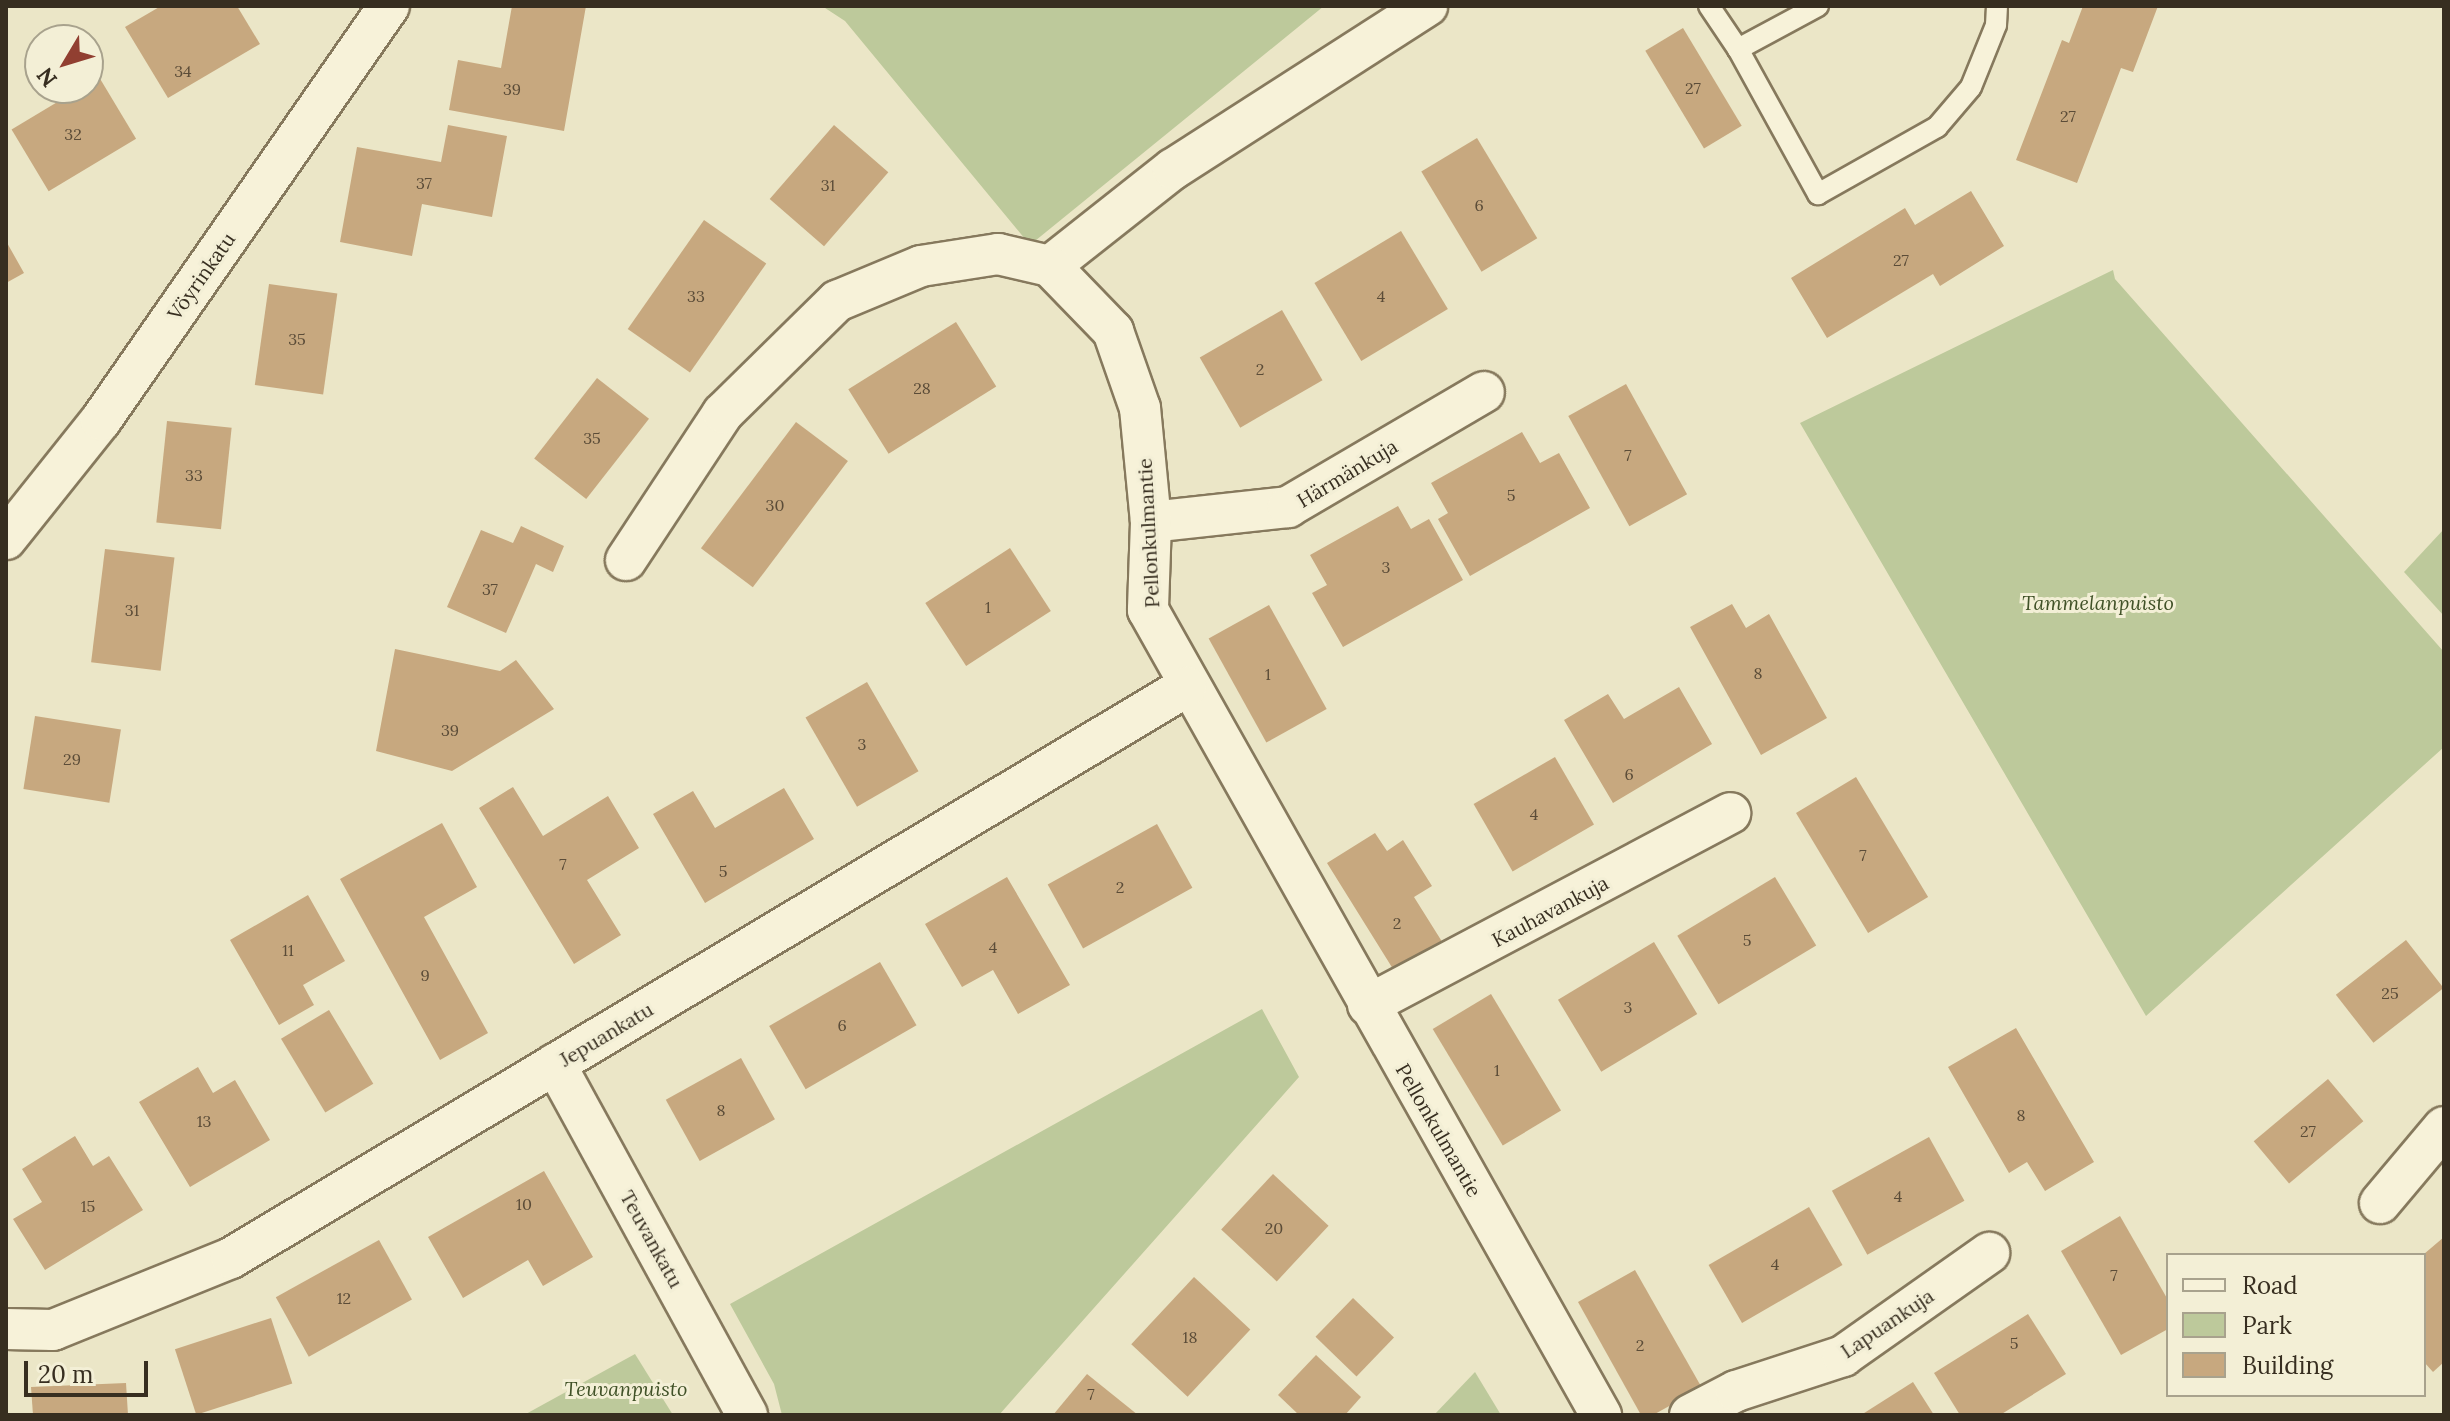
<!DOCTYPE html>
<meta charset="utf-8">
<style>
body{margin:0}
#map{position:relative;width:2450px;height:1421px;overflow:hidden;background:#ebe6c7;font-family:Lora,serif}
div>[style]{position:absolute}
.green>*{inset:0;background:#bdc99b}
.building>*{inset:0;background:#c7a87f;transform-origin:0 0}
.roads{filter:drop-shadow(2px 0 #86795d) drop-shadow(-2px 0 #86795d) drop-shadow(0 2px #86795d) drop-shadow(0 -2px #86795d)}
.service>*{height:20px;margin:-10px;padding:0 10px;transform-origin:10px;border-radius:10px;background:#f7f2d9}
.minor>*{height:40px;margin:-20px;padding:0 20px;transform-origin:20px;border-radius:20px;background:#f7f2d9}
span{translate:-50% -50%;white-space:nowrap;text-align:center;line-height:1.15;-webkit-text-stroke:6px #f3efd6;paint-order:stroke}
.number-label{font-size:16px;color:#5b4c38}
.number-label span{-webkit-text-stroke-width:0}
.street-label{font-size:20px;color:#372e20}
.park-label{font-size:20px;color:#415228;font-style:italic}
.frame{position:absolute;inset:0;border:8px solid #372e20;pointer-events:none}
.legend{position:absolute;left:2166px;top:1253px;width:260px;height:144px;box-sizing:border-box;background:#f3efd6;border:2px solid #a8a28d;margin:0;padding:10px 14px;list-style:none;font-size:24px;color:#372e20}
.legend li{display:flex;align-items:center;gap:16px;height:40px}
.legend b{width:40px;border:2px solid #a8a28d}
.north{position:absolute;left:24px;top:24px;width:80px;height:80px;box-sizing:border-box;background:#f3efd6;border:2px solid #a8a28d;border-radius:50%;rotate:232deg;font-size:22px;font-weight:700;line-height:32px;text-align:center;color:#372e20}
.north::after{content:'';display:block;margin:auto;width:28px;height:36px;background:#913f31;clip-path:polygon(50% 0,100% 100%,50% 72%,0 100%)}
.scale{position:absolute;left:24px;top:1361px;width:124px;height:36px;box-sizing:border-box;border:4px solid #372e20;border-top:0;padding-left:10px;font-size:24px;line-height:28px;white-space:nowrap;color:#372e20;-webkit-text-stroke:6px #f3efd6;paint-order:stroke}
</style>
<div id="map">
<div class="green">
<div style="clip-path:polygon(822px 6px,1324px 6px,1030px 245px,845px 21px)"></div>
<div style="clip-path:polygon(2113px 270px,2115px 279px,2444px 652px,2444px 747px,2146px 1016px,1800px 423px)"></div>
<div style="clip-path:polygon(2444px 529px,2444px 616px,2404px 572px)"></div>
<div style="clip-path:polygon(1262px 1009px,1299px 1077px,999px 1415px,782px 1415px,774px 1384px,730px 1304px)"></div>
<div style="clip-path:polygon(635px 1354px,673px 1415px,524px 1415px)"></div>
<div style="clip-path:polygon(1475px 1372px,1501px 1415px,1434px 1415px)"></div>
</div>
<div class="building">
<div style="clip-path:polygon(161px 6px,237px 6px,260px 44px,168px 98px,125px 27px)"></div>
<div style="clip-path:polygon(512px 6px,586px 6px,564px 131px,449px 110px,458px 60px,501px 68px)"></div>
<div style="clip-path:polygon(2083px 6px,2158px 6px,2133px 72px,2121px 68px,2077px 183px,2016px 160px,2062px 40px,2069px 43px)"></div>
<div style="left:1683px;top:28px;width:114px;height:44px;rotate:59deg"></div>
<div style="left:99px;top:77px;width:72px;height:102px;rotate:59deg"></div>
<div style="clip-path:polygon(448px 125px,507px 136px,492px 217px,422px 204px,412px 256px,340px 242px,357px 147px,441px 162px)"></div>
<div style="left:834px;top:125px;width:72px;height:98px;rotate:41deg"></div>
<div style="left:1477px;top:138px;width:117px;height:65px;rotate:59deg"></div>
<div style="clip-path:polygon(1971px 191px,2004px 246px,1940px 286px,1933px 274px,1827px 338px,1791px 278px,1905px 208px,1915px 225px)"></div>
<div style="left:704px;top:220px;width:76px;height:133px;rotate:35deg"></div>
<div style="left:1401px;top:231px;width:91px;height:101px;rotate:59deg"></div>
<div style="clip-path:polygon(6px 241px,24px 273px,6px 283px)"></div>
<div style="left:269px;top:284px;width:69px;height:102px;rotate:8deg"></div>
<div style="left:1282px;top:310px;width:81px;height:95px;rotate:60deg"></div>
<div style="left:956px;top:322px;width:76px;height:127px;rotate:58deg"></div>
<div style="left:597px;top:378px;width:66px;height:102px;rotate:38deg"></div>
<div style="left:1626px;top:384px;width:126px;height:66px;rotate:61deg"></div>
<div style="left:167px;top:421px;width:65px;height:102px;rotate:6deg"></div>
<div style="left:796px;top:422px;width:65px;height:158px;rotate:37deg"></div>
<div style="clip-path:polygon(1522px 432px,1540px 463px,1559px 453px,1590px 508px,1470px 576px,1438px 519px,1448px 513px,1431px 483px)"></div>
<div style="clip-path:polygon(1398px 506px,1411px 529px,1429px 519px,1463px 580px,1343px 647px,1312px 593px,1327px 585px,1310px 555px)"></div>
<div style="clip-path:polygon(521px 526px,564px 546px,553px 572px,536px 564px,506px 633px,447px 607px,481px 530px,513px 543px)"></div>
<div style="left:1010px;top:548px;width:75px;height:101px;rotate:57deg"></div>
<div style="left:105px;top:549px;width:70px;height:114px;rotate:7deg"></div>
<div style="clip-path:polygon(1732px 604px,1746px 628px,1769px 614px,1827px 718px,1761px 755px,1690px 627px)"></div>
<div style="left:1269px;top:605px;width:119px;height:69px;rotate:61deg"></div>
<div style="clip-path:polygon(395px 649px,500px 671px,516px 660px,554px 709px,452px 771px,376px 751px)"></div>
<div style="left:867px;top:682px;width:103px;height:71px;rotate:60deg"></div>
<div style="clip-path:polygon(1679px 687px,1712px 744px,1613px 803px,1564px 720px,1608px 694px,1624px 719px)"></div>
<div style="left:35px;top:716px;width:87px;height:74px;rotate:9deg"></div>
<div style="left:1555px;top:757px;width:78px;height:94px;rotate:60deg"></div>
<div style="left:1856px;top:777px;width:140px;height:70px;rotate:59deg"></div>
<div style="clip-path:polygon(513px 787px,543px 836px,608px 796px,639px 848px,587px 880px,621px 935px,574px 964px,479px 808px)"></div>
<div style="clip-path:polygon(784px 788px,814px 839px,705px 903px,653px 814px,693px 791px,715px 828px)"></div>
<div style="clip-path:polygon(442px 823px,477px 887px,424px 917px,488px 1033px,440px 1060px,340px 879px)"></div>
<div style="left:1157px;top:824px;width:73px;height:125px;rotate:61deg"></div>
<div style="clip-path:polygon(1375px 833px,1387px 851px,1403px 840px,1432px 886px,1414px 897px,1446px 948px,1398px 977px,1327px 863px)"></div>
<div style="clip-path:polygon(1007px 877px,1070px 985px,1018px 1014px,993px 970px,962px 987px,925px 924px)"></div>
<div style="left:1775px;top:877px;width:80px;height:114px;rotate:59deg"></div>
<div style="clip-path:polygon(308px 895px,345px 961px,303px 985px,314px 1005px,279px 1025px,230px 940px)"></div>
<div style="left:2406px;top:940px;width:61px;height:89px;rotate:52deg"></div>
<div style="left:1654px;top:942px;width:84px;height:112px;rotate:59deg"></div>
<div style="left:880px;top:962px;width:73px;height:128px;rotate:60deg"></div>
<div style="left:1491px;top:994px;width:136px;height:68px;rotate:59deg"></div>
<div style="left:329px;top:1010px;width:86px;height:56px;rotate:59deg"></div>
<div style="clip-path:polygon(2016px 1028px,2094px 1162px,2045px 1191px,2027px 1162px,2009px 1173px,1948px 1067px)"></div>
<div style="left:741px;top:1058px;width:70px;height:86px;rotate:61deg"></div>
<div style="clip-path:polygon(198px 1067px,213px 1093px,235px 1080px,270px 1140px,190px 1187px,139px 1102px)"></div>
<div style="left:2328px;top:1079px;width:55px;height:97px;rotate:50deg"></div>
<div style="clip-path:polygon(75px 1136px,93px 1166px,109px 1156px,143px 1210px,45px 1270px,13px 1219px,42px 1202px,22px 1169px)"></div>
<div style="left:1929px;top:1137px;width:73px;height:111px;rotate:61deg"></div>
<div style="clip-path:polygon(544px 1171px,593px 1257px,543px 1286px,528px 1260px,463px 1298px,428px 1237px)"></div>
<div style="left:1273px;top:1174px;width:76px;height:76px;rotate:43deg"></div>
<div style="left:1809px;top:1207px;width:67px;height:116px;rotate:60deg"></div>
<div style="clip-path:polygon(2120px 1216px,2168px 1300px,2168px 1329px,2121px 1355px,2061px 1251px)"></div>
<div style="clip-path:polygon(2444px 1237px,2444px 1362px,2433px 1372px,2424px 1362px,2424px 1254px)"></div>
<div style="left:379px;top:1240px;width:68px;height:118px;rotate:61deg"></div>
<div style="clip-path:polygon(1635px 1270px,1702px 1388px,1653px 1415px,1641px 1415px,1578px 1302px)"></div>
<div style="left:1194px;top:1277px;width:77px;height:92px;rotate:43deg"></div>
<div style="left:1353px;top:1298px;width:57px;height:54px;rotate:44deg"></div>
<div style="clip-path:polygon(2028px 1314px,2066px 1374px,2000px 1415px,1960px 1415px,1934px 1373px)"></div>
<div style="left:271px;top:1318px;width:69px;height:101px;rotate:72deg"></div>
<div style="clip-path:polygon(1316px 1355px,1361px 1397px,1345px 1415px,1299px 1415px,1278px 1395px)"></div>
<div style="clip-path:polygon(1087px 1374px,1138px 1415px,1053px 1415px)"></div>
<div style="clip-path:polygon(1913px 1382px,1934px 1415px,1861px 1415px)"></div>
<div style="clip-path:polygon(126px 1383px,128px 1415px,33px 1415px,31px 1387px)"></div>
</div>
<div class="roads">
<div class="service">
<div style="left:1709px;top:6px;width:52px;rotate:56deg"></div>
<div style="left:1818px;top:6px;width:91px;rotate:151.7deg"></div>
<div style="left:1738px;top:49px;width:166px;rotate:61.1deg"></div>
<div style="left:1818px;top:194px;width:137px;rotate:-29.4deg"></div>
<div style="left:1937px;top:127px;width:52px;rotate:-49.6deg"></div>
<div style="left:1971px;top:87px;width:67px;rotate:-68deg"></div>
<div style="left:1996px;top:25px;width:19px;rotate:-87deg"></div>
</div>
<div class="minor">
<div style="left:1050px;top:266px;width:157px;rotate:-38.3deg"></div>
<div style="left:1173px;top:169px;width:302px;rotate:-32.7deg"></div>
<div style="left:1151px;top:522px;width:138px;rotate:-6.2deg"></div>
<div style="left:1288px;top:507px;width:227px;rotate:-30.4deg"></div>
<div style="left:6px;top:539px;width:152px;rotate:-51.4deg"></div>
<div style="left:101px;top:420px;width:504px;rotate:-55.18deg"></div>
<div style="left:626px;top:560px;width:176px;rotate:-56.6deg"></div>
<div style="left:723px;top:413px;width:160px;rotate:-44.5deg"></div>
<div style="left:837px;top:301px;width:91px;rotate:-22.6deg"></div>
<div style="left:921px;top:266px;width:78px;rotate:-8.9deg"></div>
<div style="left:998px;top:254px;width:53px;rotate:13deg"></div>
<div style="left:1050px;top:266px;width:91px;rotate:45.9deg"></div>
<div style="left:1113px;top:331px;width:82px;rotate:70.7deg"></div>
<div style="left:1140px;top:408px;width:115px;rotate:84.5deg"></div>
<div style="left:1151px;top:522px;width:88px;rotate:92deg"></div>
<div style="left:1148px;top:610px;width:924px;rotate:60.63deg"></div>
<div style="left:1368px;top:1005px;width:410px;rotate:-27.9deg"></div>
<div style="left:555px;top:1064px;width:400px;rotate:61.3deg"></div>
<div style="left:2380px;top:1203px;width:99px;rotate:-49.9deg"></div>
<div style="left:6px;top:1329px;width:47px;rotate:1.2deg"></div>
<div style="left:53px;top:1330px;width:192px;rotate:-22deg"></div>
<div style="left:231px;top:1258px;width:1113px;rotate:-30.88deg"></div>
<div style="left:1690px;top:1415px;width:52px;rotate:-27.6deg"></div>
<div style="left:1736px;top:1391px;width:113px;rotate:-18.1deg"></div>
<div style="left:1843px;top:1356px;width:179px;rotate:-35.2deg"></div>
</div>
</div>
<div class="number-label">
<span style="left:183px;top:71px">34</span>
<span style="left:1693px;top:88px">27</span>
<span style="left:512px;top:89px">39</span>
<span style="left:2068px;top:116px">27</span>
<span style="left:73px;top:134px">32</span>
<span style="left:424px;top:183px">37</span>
<span style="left:828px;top:185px">31</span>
<span style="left:1479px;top:205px">6</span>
<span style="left:1901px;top:260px">27</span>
<span style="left:696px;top:296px">33</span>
<span style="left:1381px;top:296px">4</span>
<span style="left:297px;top:339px">35</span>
<span style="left:1260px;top:369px">2</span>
<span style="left:922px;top:388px">28</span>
<span style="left:592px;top:438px">35</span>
<span style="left:1628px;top:455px">7</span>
<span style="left:194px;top:475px">33</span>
<span style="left:1511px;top:495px">5</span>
<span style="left:775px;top:505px">30</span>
<span style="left:1386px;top:567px">3</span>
<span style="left:490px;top:589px">37</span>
<span style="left:988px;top:607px">1</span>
<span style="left:132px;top:610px">31</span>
<span style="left:1758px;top:673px">8</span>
<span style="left:1268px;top:674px">1</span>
<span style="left:450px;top:730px">39</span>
<span style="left:862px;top:744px">3</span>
<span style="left:72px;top:759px">29</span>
<span style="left:1629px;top:774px">6</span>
<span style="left:1534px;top:814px">4</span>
<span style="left:1863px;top:855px">7</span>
<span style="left:563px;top:864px">7</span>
<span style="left:723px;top:871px">5</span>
<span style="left:1120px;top:887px">2</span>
<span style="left:1397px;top:923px">2</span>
<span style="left:1747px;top:940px">5</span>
<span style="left:993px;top:947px">4</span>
<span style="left:288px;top:950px">11</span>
<span style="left:425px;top:975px">9</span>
<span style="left:2390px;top:993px">25</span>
<span style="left:1628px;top:1007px">3</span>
<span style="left:842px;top:1025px">6</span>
<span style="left:1497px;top:1070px">1</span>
<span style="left:721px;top:1110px">8</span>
<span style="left:2021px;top:1115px">8</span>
<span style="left:204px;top:1121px">13</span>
<span style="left:2308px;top:1131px">27</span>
<span style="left:1898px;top:1196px">4</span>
<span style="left:524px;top:1204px">10</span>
<span style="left:88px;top:1206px">15</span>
<span style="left:1274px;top:1228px">20</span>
<span style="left:1775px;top:1264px">4</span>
<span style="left:2114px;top:1275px">7</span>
<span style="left:344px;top:1298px">12</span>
<span style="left:1190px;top:1337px">18</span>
<span style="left:2014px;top:1343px">5</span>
<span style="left:1640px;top:1345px">2</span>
<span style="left:1091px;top:1394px">7</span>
</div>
<div class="street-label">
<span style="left:201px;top:276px;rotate:-55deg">Vöyrinkatu</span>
<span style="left:1347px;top:473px;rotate:-31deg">Härmänkuja</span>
<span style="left:1148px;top:533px;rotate:-93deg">Pellonkulmantie</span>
<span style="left:1550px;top:911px;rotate:-28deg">Kauhavankuja</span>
<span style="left:606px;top:1034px;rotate:-31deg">Jepuankatu</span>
<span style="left:1439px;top:1130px;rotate:60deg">Pellonkulmantie</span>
<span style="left:652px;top:1239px;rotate:61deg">Teuvankatu</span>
<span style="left:1887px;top:1323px;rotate:-34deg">Lapuankuja</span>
</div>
<div class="park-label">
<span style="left:2098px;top:602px">Tammelanpuisto</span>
<span style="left:626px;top:1388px">Teuvanpuisto</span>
</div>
<div class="frame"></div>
<ul class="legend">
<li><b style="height:10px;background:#f7f2d9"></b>Road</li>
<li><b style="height:22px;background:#bdc99b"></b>Park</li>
<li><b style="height:22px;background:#c7a87f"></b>Building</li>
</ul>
<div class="north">N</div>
<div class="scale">20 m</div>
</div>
